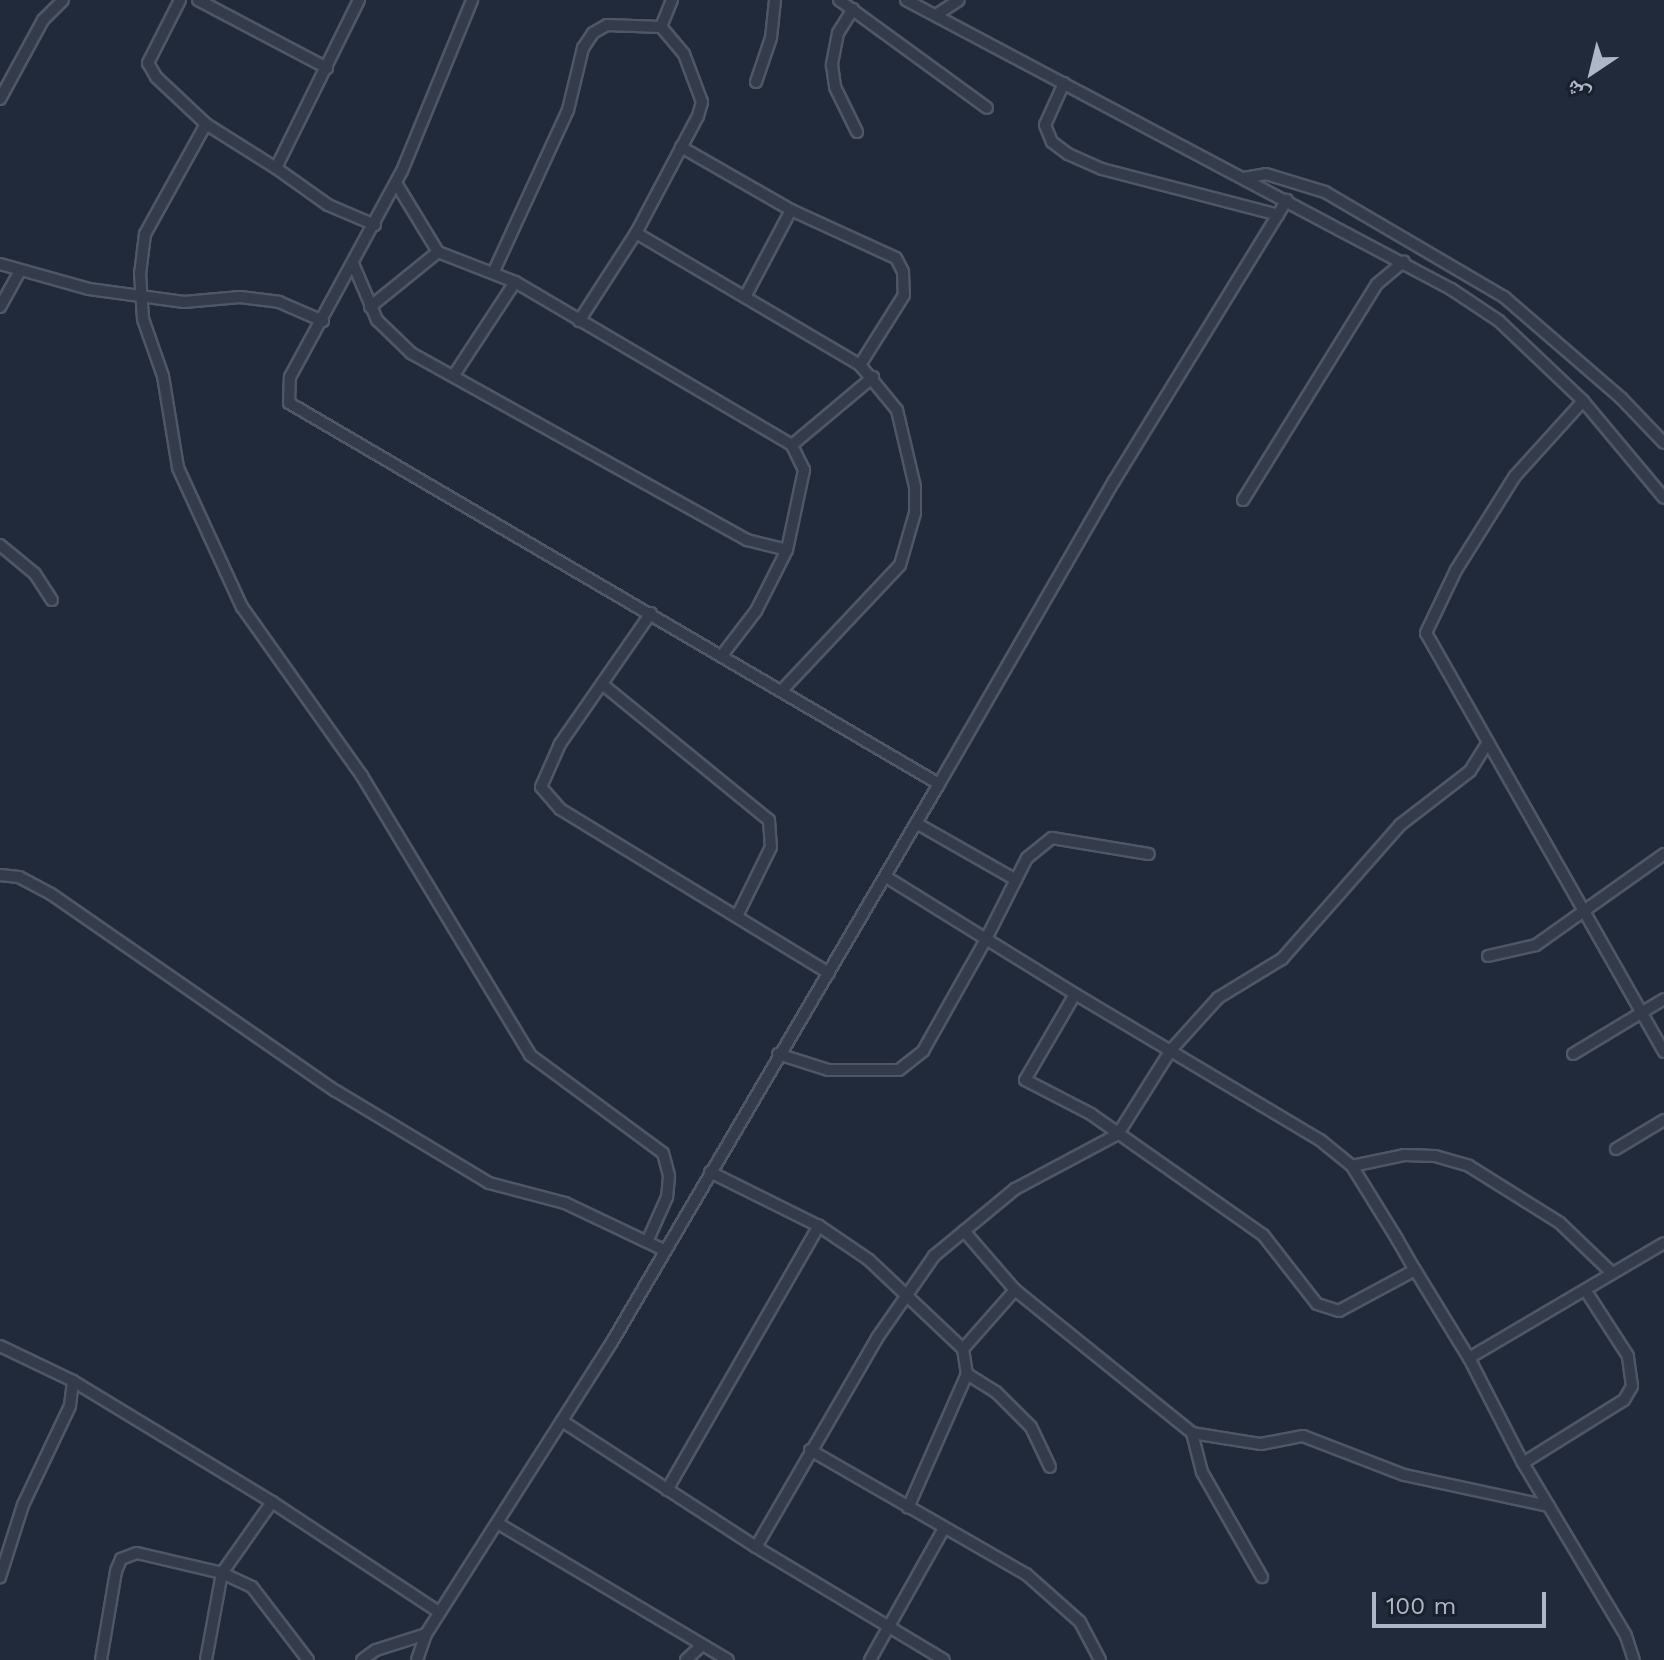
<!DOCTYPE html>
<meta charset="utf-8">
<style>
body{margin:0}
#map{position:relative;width:1664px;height:1660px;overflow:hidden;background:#202a3a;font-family:"Work Sans","Noto Naskh Arabic",sans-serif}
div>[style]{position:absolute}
.roads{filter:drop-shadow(2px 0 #4f5765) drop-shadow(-2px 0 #4f5765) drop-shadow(0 2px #4f5765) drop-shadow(0 -2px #4f5765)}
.minor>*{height:10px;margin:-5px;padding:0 5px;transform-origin:5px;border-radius:5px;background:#343c4b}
span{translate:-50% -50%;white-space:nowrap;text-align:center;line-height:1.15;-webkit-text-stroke:6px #19212f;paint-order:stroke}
.north{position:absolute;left:1552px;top:32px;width:80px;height:80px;-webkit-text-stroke:6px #19212f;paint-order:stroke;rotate:215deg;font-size:22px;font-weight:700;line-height:32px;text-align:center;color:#afb7c7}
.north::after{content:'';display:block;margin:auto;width:28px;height:36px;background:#afb7c7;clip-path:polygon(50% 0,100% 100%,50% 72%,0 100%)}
.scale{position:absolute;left:1372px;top:1592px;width:174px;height:36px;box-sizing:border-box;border:4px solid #afb7c7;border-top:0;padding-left:10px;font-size:24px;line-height:28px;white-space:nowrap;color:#afb7c7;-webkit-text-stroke:6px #19212f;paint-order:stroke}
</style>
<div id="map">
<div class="roads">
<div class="minor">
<div style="left:180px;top:0;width:71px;rotate:116.9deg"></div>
<div style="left:148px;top:63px;width:16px;rotate:60deg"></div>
<div style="left:156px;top:77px;width:69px;rotate:43.2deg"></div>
<div style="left:206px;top:124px;width:83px;rotate:32.2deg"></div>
<div style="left:198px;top:0;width:146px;rotate:27.8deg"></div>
<div style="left:359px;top:0;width:187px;rotate:116.3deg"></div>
<div style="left:276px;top:168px;width:64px;rotate:35.4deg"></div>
<div style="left:328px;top:205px;width:51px;rotate:23.1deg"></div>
<div style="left:839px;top:0;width:183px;rotate:36.1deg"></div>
<div style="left:906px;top:0;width:617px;rotate:27.94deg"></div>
<div style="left:1451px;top:289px;width:58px;rotate:33.7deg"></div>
<div style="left:1499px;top:321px;width:116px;rotate:43.6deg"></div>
<div style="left:1583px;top:401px;width:126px;rotate:50.1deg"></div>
<div style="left:853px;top:9px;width:28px;rotate:122deg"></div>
<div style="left:838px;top:33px;width:33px;rotate:101deg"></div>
<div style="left:832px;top:65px;width:22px;rotate:82deg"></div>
<div style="left:835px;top:87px;width:50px;rotate:63.9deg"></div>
<div style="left:936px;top:15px;width:27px;rotate:-33deg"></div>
<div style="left:756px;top:82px;width:46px;rotate:-71.2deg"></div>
<div style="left:771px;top:38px;width:38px;rotate:-84deg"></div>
<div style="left:1064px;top:83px;width:46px;rotate:114.3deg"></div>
<div style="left:1045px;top:125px;width:18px;rotate:68deg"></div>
<div style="left:1052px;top:142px;width:20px;rotate:37deg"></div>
<div style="left:1068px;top:154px;width:37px;rotate:24deg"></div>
<div style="left:1102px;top:169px;width:182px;rotate:14.6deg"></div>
<div style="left:0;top:99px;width:90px;rotate:-61.4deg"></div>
<div style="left:43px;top:20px;width:28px;rotate:-45deg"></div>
<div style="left:206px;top:124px;width:126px;rotate:119deg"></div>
<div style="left:145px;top:234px;width:39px;rotate:97deg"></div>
<div style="left:140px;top:273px;width:46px;rotate:86.3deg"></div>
<div style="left:143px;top:319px;width:60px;rotate:70.7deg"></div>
<div style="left:163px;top:376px;width:93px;rotate:80.7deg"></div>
<div style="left:178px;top:468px;width:153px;rotate:65.3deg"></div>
<div style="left:242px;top:607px;width:207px;rotate:54.6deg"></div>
<div style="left:362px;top:776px;width:326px;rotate:58.9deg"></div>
<div style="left:530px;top:1055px;width:165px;rotate:36.4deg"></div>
<div style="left:663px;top:1153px;width:24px;rotate:75deg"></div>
<div style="left:669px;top:1176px;width:21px;rotate:95deg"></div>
<div style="left:667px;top:1197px;width:49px;rotate:114deg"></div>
<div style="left:681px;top:147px;width:127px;rotate:29.8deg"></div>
<div style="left:791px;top:210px;width:115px;rotate:24.6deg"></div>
<div style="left:896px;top:258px;width:16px;rotate:63deg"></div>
<div style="left:903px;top:272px;width:23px;rotate:88deg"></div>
<div style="left:904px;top:295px;width:83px;rotate:122.2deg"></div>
<div style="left:1244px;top:178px;width:22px;rotate:-10deg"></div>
<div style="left:1266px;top:174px;width:62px;rotate:17deg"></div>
<div style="left:1325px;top:192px;width:208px;rotate:30.4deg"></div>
<div style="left:1504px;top:297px;width:155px;rotate:40.8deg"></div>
<div style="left:1621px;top:398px;width:62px;rotate:46.3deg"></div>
<div style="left:636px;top:233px;width:260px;rotate:30.5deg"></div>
<div style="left:860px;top:365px;width:58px;rotate:50.6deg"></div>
<div style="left:897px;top:410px;width:79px;rotate:76.8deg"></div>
<div style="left:915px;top:487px;width:26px;rotate:90deg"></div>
<div style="left:915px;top:513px;width:54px;rotate:106.1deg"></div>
<div style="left:900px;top:565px;width:170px;rotate:133.3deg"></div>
<div style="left:0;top:264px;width:92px;rotate:15.7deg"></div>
<div style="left:89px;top:289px;width:96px;rotate:7.8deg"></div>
<div style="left:184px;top:302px;width:56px;rotate:-5.1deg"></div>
<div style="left:240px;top:297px;width:39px;rotate:7deg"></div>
<div style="left:279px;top:302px;width:48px;rotate:23.4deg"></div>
<div style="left:354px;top:266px;width:59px;rotate:66.9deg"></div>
<div style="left:377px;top:320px;width:47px;rotate:44.1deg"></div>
<div style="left:411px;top:353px;width:385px;rotate:29.1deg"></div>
<div style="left:747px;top:540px;width:41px;rotate:14deg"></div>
<div style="left:787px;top:550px;width:82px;rotate:-78deg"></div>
<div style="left:804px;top:470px;width:28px;rotate:-116deg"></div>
<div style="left:792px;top:445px;width:321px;rotate:-149.5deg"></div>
<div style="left:515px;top:282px;width:83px;rotate:-158.7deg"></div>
<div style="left:438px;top:252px;width:81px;rotate:-121.3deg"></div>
<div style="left:494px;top:271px;width:177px;rotate:-65.3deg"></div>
<div style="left:568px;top:110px;width:64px;rotate:-76.4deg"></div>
<div style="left:583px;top:48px;width:18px;rotate:-56deg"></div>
<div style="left:593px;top:33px;width:16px;rotate:-30deg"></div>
<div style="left:607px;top:25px;width:54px;rotate:2.1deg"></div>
<div style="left:745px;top:297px;width:98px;rotate:-62.1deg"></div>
<div style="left:0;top:307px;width:39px;rotate:-61deg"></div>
<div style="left:370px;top:307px;width:87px;rotate:-39deg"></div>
<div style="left:579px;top:321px;width:105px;rotate:-57.1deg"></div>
<div style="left:636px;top:233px;width:132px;rotate:-62.1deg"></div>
<div style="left:698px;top:116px;width:15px;rotate:-74deg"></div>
<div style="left:702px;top:102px;width:51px;rotate:-110.6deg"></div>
<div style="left:684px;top:54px;width:35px;rotate:-130deg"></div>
<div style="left:661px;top:27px;width:29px;rotate:-68deg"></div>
<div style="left:454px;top:375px;width:111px;rotate:-56.7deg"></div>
<div style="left:1583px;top:401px;width:101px;rotate:132.2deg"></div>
<div style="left:1515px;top:476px;width:111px;rotate:122.1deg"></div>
<div style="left:1456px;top:570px;width:70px;rotate:115.5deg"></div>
<div style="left:1426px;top:633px;width:482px;rotate:60.4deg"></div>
<div style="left:792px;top:445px;width:106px;rotate:-40deg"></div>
<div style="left:1243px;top:500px;width:254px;rotate:-58.2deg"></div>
<div style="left:1377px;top:284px;width:35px;rotate:-40deg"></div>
<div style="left:0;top:545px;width:45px;rotate:39.6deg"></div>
<div style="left:35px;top:574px;width:31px;rotate:57deg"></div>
<div style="left:651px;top:613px;width:160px;rotate:124.8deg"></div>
<div style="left:560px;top:744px;width:47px;rotate:113.8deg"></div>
<div style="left:541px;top:787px;width:29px;rotate:49deg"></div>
<div style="left:560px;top:809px;width:315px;rotate:31.4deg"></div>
<div style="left:723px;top:654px;width:54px;rotate:-52.5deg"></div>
<div style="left:756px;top:611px;width:68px;rotate:-63.1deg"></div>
<div style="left:602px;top:684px;width:215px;rotate:39.2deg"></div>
<div style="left:769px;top:820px;width:27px;rotate:86deg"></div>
<div style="left:771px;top:847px;width:77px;rotate:116.2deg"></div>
<div style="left:939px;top:784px;width:350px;rotate:-60deg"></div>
<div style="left:1114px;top:481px;width:330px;rotate:-58.4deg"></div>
<div style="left:916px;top:823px;width:115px;rotate:29.7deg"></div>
<div style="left:0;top:875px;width:19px;rotate:6deg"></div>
<div style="left:19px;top:877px;width:36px;rotate:28deg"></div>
<div style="left:51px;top:894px;width:346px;rotate:34.7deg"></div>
<div style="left:336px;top:1091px;width:179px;rotate:31deg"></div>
<div style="left:489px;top:1183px;width:79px;rotate:14.7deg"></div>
<div style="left:565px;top:1203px;width:110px;rotate:25.4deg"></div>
<div style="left:1488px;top:956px;width:49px;rotate:-12.9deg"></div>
<div style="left:1536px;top:945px;width:157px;rotate:-35.4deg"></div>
<div style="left:1075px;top:994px;width:105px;rotate:-148.3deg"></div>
<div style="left:986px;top:939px;width:91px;rotate:-63.2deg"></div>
<div style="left:1027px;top:858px;width:32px;rotate:-39deg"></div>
<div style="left:1052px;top:838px;width:98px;rotate:9.4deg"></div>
<div style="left:778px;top:1054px;width:52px;rotate:17.7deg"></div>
<div style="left:828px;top:1070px;width:71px"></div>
<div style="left:899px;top:1070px;width:31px;rotate:-38deg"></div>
<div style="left:923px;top:1051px;width:129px;rotate:-60.6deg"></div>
<div style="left:986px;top:939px;width:118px;rotate:-148.2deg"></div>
<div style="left:1573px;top:1054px;width:106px;rotate:-31.1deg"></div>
<div style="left:1616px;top:1149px;width:56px;rotate:-31.1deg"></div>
<div style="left:1352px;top:1166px;width:53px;rotate:-11.9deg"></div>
<div style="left:1404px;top:1155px;width:31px;rotate:2deg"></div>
<div style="left:1435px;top:1156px;width:35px;rotate:16deg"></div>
<div style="left:1469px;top:1166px;width:107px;rotate:32.1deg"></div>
<div style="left:1560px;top:1223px;width:71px;rotate:43.9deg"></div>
<div style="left:710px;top:1172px;width:122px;rotate:26.4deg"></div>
<div style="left:819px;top:1226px;width:60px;rotate:34.2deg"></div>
<div style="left:869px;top:1260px;width:129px;rotate:43.4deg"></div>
<div style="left:963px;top:1349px;width:25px;rotate:81deg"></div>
<div style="left:967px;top:1374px;width:146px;rotate:113.8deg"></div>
<div style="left:964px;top:1231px;width:78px;rotate:49.2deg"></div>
<div style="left:1015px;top:1290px;width:228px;rotate:38.9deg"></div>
<div style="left:1192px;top:1433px;width:70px;rotate:9.1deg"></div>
<div style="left:1261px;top:1444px;width:43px;rotate:-10.8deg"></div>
<div style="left:1303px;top:1436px;width:108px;rotate:21.1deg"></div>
<div style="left:1404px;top:1475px;width:148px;rotate:12.1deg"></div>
<div style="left:1415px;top:1270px;width:86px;rotate:151.7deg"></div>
<div style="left:1339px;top:1311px;width:23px;rotate:-162deg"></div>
<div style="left:1317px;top:1304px;width:88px;rotate:-128deg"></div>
<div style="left:1263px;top:1235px;width:210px;rotate:-144.9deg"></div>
<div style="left:1091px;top:1114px;width:74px;rotate:-152.7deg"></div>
<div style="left:1025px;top:1080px;width:99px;rotate:-59.8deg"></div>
<div style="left:1075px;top:994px;width:285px;rotate:30.8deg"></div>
<div style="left:1320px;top:1140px;width:41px;rotate:39.1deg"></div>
<div style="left:1352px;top:1166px;width:86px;rotate:58.3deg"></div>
<div style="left:1397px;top:1239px;width:36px;rotate:60deg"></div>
<div style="left:1415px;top:1270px;width:103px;rotate:58.5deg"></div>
<div style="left:1469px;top:1358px;width:118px;rotate:62.8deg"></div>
<div style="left:1523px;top:1463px;width:201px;rotate:59.2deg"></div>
<div style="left:1626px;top:1636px;width:25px;rotate:72deg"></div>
<div style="left:0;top:1346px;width:81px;rotate:25.6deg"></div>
<div style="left:73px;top:1381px;width:25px;rotate:97deg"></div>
<div style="left:70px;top:1406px;width:110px;rotate:115.4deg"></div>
<div style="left:23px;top:1505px;width:76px;rotate:107.7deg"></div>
<div style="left:963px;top:1349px;width:79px;rotate:-48.6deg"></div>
<div style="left:1469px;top:1358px;width:226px;rotate:-30.5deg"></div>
<div style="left:967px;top:1374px;width:34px;rotate:32deg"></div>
<div style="left:996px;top:1392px;width:49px;rotate:45deg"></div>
<div style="left:1031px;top:1427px;width:44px;rotate:64.6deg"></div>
<div style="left:73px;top:1381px;width:233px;rotate:31.3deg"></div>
<div style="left:272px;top:1502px;width:200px;rotate:33.4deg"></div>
<div style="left:562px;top:1421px;width:231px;rotate:33deg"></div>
<div style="left:756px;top:1547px;width:219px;rotate:31deg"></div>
<div style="left:1192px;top:1433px;width:40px;rotate:75.6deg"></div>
<div style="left:1202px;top:1472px;width:121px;rotate:60.3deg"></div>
<div style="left:810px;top:1450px;width:249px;rotate:29.9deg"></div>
<div style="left:1026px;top:1574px;width:72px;rotate:41.6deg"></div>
<div style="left:1080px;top:1622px;width:43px;rotate:62.2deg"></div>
<div style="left:1523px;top:1463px;width:119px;rotate:-32deg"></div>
<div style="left:1624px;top:1400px;width:16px;rotate:-60deg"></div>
<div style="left:1632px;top:1386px;width:30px;rotate:-98deg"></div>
<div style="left:1628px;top:1356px;width:77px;rotate:-122.9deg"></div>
<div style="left:667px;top:1490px;width:305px;rotate:-60.1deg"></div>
<div style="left:499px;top:1524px;width:266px;rotate:30.7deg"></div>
<div style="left:756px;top:1547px;width:241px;rotate:-59.9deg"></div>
<div style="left:877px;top:1338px;width:100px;rotate:-55.2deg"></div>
<div style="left:934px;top:1256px;width:105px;rotate:-39.6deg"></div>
<div style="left:1015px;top:1189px;width:117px;rotate:-28.1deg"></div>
<div style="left:1118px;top:1134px;width:99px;rotate:-57.8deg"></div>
<div style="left:1171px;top:1050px;width:70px;rotate:-47.9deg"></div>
<div style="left:1218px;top:998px;width:75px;rotate:-31.4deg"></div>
<div style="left:1282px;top:959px;width:179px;rotate:-48.6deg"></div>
<div style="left:1400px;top:825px;width:88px;rotate:-37.6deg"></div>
<div style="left:1470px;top:771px;width:34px;rotate:-58deg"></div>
<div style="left:101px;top:1660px;width:90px;rotate:-80.4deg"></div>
<div style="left:116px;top:1571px;width:13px;rotate:-67deg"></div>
<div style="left:121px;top:1559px;width:17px;rotate:-21deg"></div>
<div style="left:137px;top:1553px;width:87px;rotate:13.2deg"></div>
<div style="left:222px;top:1573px;width:33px;rotate:25deg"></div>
<div style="left:252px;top:1587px;width:92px;rotate:52.5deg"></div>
<div style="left:206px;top:1660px;width:88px;rotate:-79.6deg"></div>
<div style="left:222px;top:1573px;width:87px;rotate:-54.8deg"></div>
<div style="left:362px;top:1660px;width:17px;rotate:-36deg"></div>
<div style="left:376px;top:1650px;width:52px;rotate:-17.7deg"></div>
<div style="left:417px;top:1660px;width:28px;rotate:-71deg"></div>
<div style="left:426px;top:1634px;width:346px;rotate:-57.5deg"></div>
<div style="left:612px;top:1342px;width:647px;rotate:-59.63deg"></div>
<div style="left:939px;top:784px;width:753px;rotate:-149.62deg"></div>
<div style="left:289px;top:403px;width:26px;rotate:-88deg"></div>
<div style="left:290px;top:377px;width:234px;rotate:-61.5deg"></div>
<div style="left:402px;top:171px;width:185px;rotate:-67.7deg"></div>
<div style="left:686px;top:1660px;width:22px;rotate:-43deg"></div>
<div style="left:870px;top:1660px;width:151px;rotate:-60.7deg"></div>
</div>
</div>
<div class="north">ش</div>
<div class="scale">100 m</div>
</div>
